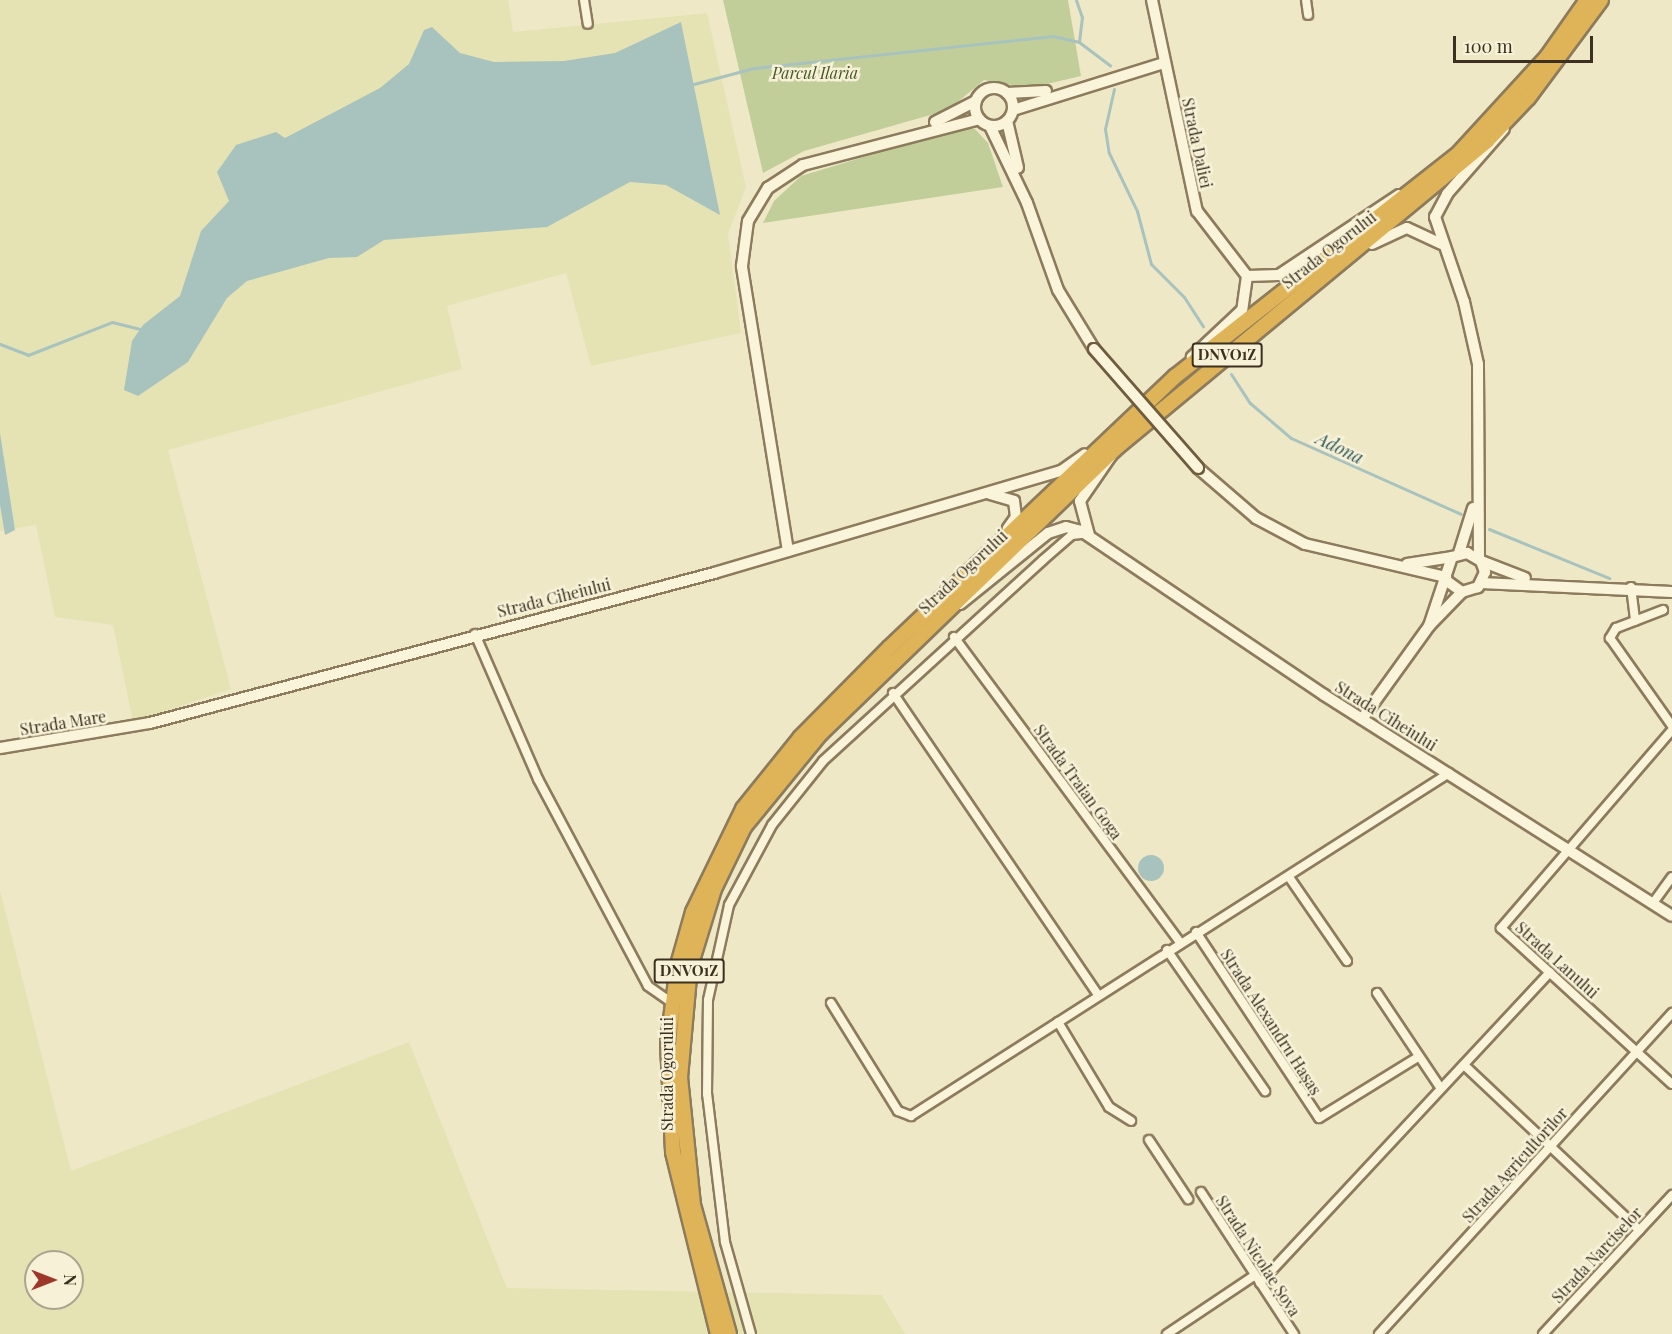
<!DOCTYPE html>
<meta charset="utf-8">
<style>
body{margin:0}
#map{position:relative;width:1672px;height:1334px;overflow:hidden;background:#efe8c7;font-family:"Playfair Display",serif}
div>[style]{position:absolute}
.farmland>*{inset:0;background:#e5e3b4}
.green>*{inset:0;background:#c2ce9a}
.water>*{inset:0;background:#a8c3be}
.round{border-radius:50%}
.stream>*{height:3px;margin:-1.5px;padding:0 1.5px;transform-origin:1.5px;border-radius:1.5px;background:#a8c3be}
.roads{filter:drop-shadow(2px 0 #8c7b5c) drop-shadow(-2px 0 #8c7b5c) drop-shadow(0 2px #8c7b5c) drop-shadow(0 -2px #8c7b5c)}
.street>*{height:8px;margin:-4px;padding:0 4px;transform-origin:4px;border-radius:4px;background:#faf4db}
.secondary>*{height:10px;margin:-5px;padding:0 5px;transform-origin:5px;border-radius:5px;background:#faf4db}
.secondary>.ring{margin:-5px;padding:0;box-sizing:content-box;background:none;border:10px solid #faf4db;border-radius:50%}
.highway>*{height:14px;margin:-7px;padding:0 7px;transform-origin:7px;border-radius:7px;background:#dfb357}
.bridges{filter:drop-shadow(2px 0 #6e5c3f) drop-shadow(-2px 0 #6e5c3f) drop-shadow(0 2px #6e5c3f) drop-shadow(0 -2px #6e5c3f)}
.secondary-bridge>*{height:10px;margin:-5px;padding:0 5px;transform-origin:5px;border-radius:5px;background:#faf4db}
span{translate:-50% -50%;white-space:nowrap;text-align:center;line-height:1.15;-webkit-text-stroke:5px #f6f1d7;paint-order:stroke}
.shield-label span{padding:2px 4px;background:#f6f1d7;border:2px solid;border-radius:4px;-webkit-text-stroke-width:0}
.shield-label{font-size:15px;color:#3c3020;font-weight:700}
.park-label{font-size:16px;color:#465826;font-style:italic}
.street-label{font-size:16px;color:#3c3020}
.water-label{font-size:18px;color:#2f595b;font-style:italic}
.north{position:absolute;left:24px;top:1250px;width:60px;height:60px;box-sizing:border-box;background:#f6f1d7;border:2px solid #aca48e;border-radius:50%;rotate:90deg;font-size:16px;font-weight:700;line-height:24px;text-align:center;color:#3c3020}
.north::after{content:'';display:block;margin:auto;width:21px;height:27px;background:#9c372a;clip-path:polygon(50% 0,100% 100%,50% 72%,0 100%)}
.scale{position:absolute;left:1453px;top:36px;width:140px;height:27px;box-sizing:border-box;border:3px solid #3c3020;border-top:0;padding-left:8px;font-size:18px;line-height:21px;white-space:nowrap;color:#3c3020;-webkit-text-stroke:4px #f6f1d7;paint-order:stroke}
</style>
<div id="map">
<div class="farmland">
<div style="clip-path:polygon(0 0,508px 0,513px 32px,707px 13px,746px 187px,728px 234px,741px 333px,591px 366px,566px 273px,447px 306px,462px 369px,168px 450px,231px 689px,133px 722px,113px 625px,55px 617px,36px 525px,0 531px)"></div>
<div style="clip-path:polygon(evenodd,0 890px,71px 1171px,409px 1042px,507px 1288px,882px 1295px,905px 1334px,0 1334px,0 890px,36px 1262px,72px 1262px,72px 1298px,36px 1298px,36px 1262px)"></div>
</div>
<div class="green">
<div style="clip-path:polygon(723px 0,1068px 0,1081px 76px,1030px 88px,984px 80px,948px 110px,804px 151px,763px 173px)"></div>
<div style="clip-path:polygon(962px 127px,975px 129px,988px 143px,1003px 187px,763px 223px,774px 201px,801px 176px)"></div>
</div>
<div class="water">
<div style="clip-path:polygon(681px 22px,720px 215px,666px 185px,630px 182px,547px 227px,384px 240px,357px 257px,329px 258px,247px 281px,227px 298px,188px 362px,138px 396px,124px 390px,132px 341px,143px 325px,180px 296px,201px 231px,229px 201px,217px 172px,236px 145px,276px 132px,285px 138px,380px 88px,409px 64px,424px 30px,432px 27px,460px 53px,494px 62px,564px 61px,615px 53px)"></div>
<div style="clip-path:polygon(0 433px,15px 530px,5px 535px,0 505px)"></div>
<div class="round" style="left:1138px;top:855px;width:26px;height:26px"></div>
</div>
<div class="stream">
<div style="left:1076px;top:0;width:18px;rotate:71deg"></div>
<div style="left:1082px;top:17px;width:25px;rotate:97deg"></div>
<div style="left:1079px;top:42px;width:39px;rotate:37deg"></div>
<div style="left:690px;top:85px;width:66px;rotate:-14.9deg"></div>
<div style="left:754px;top:68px;width:301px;rotate:-6.1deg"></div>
<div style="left:1053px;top:36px;width:27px;rotate:13deg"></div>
<div style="left:1114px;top:89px;width:41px;rotate:102.7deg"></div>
<div style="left:1105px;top:129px;width:24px;rotate:81deg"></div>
<div style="left:1109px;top:153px;width:64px;rotate:64.2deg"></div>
<div style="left:1137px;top:211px;width:55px;rotate:75.2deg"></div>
<div style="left:1151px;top:264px;width:47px;rotate:45deg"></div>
<div style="left:1184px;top:297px;width:35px;rotate:57deg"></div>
<div style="left:0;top:344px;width:30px;rotate:21deg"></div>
<div style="left:28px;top:355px;width:90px;rotate:-21.4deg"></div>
<div style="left:112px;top:322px;width:32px;rotate:14deg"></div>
<div style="left:1231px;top:374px;width:35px;rotate:57deg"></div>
<div style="left:1250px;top:403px;width:54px;rotate:40.5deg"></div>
<div style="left:1291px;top:438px;width:186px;rotate:24.1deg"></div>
<div style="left:1489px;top:529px;width:130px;rotate:22.2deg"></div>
</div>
<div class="roads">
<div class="street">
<div style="left:584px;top:0;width:24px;rotate:81deg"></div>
<div style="left:1306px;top:0;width:15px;rotate:82deg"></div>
<div style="left:1631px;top:587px;width:34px;rotate:83deg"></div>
<div style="left:1663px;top:610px;width:50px;rotate:159deg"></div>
<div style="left:1616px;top:628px;width:12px;rotate:121deg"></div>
<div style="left:1610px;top:638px;width:108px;rotate:54.8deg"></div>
<div style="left:475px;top:634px;width:158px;rotate:66.5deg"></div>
<div style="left:538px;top:779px;width:234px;rotate:62deg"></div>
<div style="left:648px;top:986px;width:28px;rotate:35deg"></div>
<div style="left:954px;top:637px;width:380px;rotate:53.5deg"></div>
<div style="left:893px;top:693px;width:365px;rotate:55.8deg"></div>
<div style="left:1672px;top:730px;width:262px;rotate:130.8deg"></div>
<div style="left:1501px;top:928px;width:231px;rotate:42.4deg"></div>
<div style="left:1289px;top:877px;width:102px;rotate:55.4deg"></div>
<div style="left:1653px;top:903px;width:32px;rotate:-54deg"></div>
<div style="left:1196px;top:932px;width:223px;rotate:56.5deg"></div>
<div style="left:1319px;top:1118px;width:116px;rotate:-31.6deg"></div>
<div style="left:1167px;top:950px;width:172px;rotate:55.2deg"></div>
<div style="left:1377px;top:993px;width:113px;rotate:56.2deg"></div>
<div style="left:831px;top:1003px;width:127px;rotate:58.2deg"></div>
<div style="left:898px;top:1111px;width:14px;rotate:21deg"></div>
<div style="left:911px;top:1116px;width:638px;rotate:-32.52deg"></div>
<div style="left:1058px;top:1022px;width:99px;rotate:59deg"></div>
<div style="left:1109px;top:1107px;width:26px;rotate:32deg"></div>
<div style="left:1464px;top:1065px;width:241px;rotate:43.3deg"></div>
<div style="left:1149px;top:1140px;width:71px;rotate:56.5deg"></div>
<div style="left:1201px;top:1192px;width:170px;rotate:56.8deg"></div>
<div style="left:1260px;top:1283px;width:425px;rotate:-47deg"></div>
<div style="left:751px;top:1334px;width:96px;rotate:-105.8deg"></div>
<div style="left:725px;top:1242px;width:149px;rotate:-96.9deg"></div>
<div style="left:707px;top:1094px;width:94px;rotate:-89.4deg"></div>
<div style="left:708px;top:1000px;width:97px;rotate:-77.5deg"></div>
<div style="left:729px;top:905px;width:91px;rotate:-61.7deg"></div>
<div style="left:772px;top:825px;width:82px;rotate:-51.4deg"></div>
<div style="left:823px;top:761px;width:298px;rotate:-42.4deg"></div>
<div style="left:1043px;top:560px;width:38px;rotate:-41deg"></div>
<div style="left:1072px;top:535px;width:9px;rotate:-6deg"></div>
<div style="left:1167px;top:1334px;width:106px;rotate:-33.8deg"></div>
<div style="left:1379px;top:1334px;width:435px;rotate:-47.6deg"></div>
<div style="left:1543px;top:1334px;width:190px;rotate:-47.1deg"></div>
</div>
<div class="secondary">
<div style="left:1152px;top:0;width:216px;rotate:78deg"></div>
<div style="left:1197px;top:211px;width:82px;rotate:52.4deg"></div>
<div style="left:1247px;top:276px;width:34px;rotate:98deg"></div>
<div style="left:1242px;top:310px;width:69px;rotate:136.8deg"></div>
<div class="ring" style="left:975px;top:88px;width:28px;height:28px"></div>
<div style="left:1007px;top:93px;width:39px;rotate:-3deg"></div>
<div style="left:1013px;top:110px;width:158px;rotate:-17.3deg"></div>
<div style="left:1007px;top:121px;width:48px;rotate:76.8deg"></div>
<div style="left:935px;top:122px;width:46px;rotate:-27.1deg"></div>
<div style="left:990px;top:126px;width:85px;rotate:64.3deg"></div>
<div style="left:1027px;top:203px;width:92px;rotate:70.4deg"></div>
<div style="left:1058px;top:290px;width:69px;rotate:58.6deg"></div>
<div style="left:1372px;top:244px;width:38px;rotate:-25deg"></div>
<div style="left:1407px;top:228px;width:38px;rotate:25deg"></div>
<div style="left:1247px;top:276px;width:32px;rotate:-2deg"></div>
<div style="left:1279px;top:275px;width:144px;rotate:-33.7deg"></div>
<div style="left:1198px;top:468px;width:77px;rotate:40.8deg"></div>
<div style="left:1256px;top:518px;width:55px;rotate:28deg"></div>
<div style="left:1305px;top:544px;width:145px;rotate:13.2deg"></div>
<div style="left:990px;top:494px;width:25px;rotate:16deg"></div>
<div style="left:1014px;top:501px;width:16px;rotate:83deg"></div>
<div style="left:1016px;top:517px;width:14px;rotate:126deg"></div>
<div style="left:1089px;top:535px;width:35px;rotate:-105deg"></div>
<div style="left:1080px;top:501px;width:58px;rotate:-55.5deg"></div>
<div style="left:788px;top:551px;width:289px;rotate:-99.2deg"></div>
<div style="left:742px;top:266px;width:45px;rotate:-82.4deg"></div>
<div style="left:748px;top:221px;width:39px;rotate:-59deg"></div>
<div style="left:768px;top:188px;width:42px;rotate:-33.3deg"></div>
<div style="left:803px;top:165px;width:182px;rotate:-14.6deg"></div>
<div style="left:1459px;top:553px;width:47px;rotate:-72.7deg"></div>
<div style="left:1479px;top:558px;width:194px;rotate:-90.3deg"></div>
<div style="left:1478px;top:364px;width:64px;rotate:-102.7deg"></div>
<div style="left:1464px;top:302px;width:90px;rotate:-108.8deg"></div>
<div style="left:1435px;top:217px;width:26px;rotate:-62deg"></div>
<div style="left:1447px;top:194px;width:86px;rotate:-48.8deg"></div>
<div style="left:1481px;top:561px;width:47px;rotate:21.1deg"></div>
<div style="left:1407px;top:564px;width:46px;rotate:-8.8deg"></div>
<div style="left:1481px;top:583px;width:191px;rotate:2.7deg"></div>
<div style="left:960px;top:604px;width:113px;rotate:-38.9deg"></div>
<div style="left:1048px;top:533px;width:19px;rotate:-18deg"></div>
<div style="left:1066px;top:527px;width:16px;rotate:15deg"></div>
<div style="left:1081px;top:531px;width:293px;rotate:34deg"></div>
<div style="left:1324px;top:695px;width:412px;rotate:32.4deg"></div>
<div style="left:1429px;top:626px;width:73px;rotate:-71.6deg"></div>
<div style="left:1452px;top:557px;width:16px;rotate:-15deg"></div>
<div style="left:1467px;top:553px;width:16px;rotate:30deg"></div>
<div style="left:1481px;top:561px;width:12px;rotate:70deg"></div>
<div style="left:1485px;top:572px;width:17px;rotate:115deg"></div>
<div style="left:1478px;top:587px;width:17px;rotate:163deg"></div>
<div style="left:1462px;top:592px;width:17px;rotate:-144deg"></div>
<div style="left:1362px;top:719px;width:115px;rotate:-54.2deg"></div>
<div style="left:1429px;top:626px;width:47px;rotate:-45.9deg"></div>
<div style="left:0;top:748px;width:152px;rotate:-9.5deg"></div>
<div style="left:150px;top:723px;width:584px;rotate:-14.89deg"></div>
<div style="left:714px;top:573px;width:362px;rotate:-16.4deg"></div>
<div style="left:1061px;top:471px;width:29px;rotate:-35deg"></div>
</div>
<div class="highway">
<div style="left:718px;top:1334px;width:187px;rotate:-103.9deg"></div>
<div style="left:673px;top:1152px;width:110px;rotate:-92.6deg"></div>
<div style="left:668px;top:1042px;width:78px;rotate:-82.6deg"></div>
<div style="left:678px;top:965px;width:55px;rotate:-74.2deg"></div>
<div style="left:693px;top:912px;width:114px;rotate:-64.1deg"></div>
<div style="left:743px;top:809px;width:91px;rotate:-51.2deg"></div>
<div style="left:800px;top:738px;width:127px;rotate:-45.3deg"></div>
<div style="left:889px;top:648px;width:395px;rotate:-43.5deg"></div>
<div style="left:1176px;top:376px;width:360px;rotate:-38.2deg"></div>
<div style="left:1459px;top:153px;width:130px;rotate:-47.5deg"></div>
<div style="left:1547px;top:57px;width:70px;rotate:-54.9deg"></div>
<div style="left:729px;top:1334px;width:134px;rotate:-105.6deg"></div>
<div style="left:693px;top:1205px;width:128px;rotate:-95.8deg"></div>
<div style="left:680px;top:1078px;width:111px;rotate:-84.9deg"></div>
<div style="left:690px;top:967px;width:82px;rotate:-72.9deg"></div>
<div style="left:714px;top:889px;width:69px;rotate:-64.2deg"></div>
<div style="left:744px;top:827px;width:122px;rotate:-50.7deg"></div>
<div style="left:821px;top:733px;width:409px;rotate:-44deg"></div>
<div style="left:1115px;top:449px;width:483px;rotate:-39.6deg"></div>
<div style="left:1487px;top:141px;width:59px;rotate:-46.4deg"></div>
<div style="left:1528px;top:98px;width:122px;rotate:-53.3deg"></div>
</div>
</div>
<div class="bridges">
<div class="secondary-bridge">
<div style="left:1094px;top:349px;width:158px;rotate:48.8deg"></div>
</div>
</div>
<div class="shield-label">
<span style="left:1227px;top:355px">DNVO1Z</span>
<span style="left:689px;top:971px">DNVO1Z</span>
</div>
<div class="park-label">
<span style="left:815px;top:73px">Parcul Ilaria</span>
</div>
<div class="street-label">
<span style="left:1197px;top:143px;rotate:78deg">Strada Daliei</span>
<span style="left:1329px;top:250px;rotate:-38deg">Strada Ogorului</span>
<span style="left:963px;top:572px;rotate:-43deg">Strada Ogorului</span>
<span style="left:554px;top:598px;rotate:-14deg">Strada Ciheiului</span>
<span style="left:1386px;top:716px;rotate:32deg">Strada Ciheiului</span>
<span style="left:63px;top:723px;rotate:-9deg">Strada Mare</span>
<span style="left:1078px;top:782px;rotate:54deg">Strada Traian Goga</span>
<span style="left:1557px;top:960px;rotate:42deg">Strada Lanului</span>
<span style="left:1271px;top:1022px;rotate:57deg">Strada Alexandru Hașaș</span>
<span style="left:667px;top:1074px;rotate:-90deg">Strada Ogorului</span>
<span style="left:1515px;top:1165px;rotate:-48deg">Strada Agricultorilor</span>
<span style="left:1597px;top:1255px;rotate:-47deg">Strada Narciselor</span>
<span style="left:1258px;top:1256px;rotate:57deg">Strada Nicolae Șova</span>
</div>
<div class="water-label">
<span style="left:1340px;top:448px;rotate:26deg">Adona</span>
</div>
<div class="north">N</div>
<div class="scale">100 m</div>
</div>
